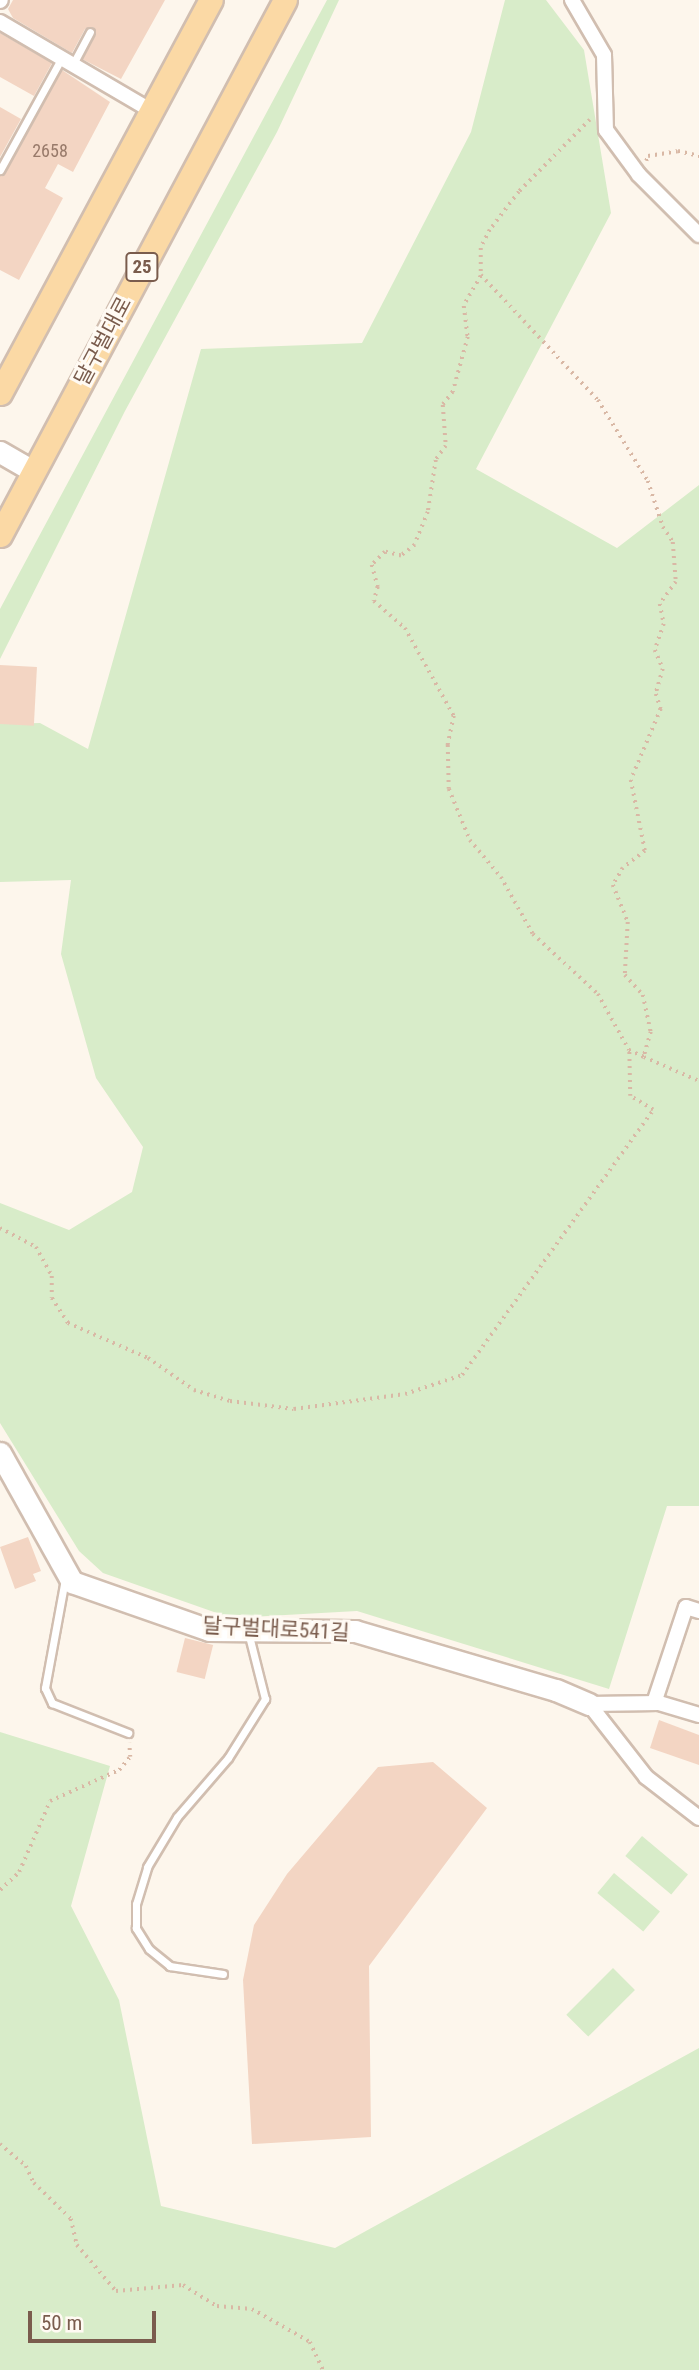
<!DOCTYPE html>
<meta charset="utf-8">
<style>
body{margin:0}
#map{position:relative;width:699px;height:2370px;overflow:hidden;background:#fdf6ec;font-family:"Roboto Condensed","Noto Sans KR",sans-serif}
div>[style]{position:absolute}
.green>*{inset:0;background:#d8ecc9;transform-origin:0 0}
.building>*{inset:0;background:#f3d5c3;transform-origin:0 0}
.path>*{height:3.5px;margin-top:-1.75px;transform-origin:0;background:repeating-linear-gradient(90deg,#d9b8a5 0 2px,transparent 0 7px)}
.roads{filter:drop-shadow(2px 0 #d1beb0) drop-shadow(-2px 0 #d1beb0) drop-shadow(0 2px #d1beb0) drop-shadow(0 -2px #d1beb0)}
.lane>*{height:7px;margin:-3.5px;padding:0 3.5px;transform-origin:3.5px;border-radius:3.5px;background:#fff}
.street>*{height:14px;margin:-7px;padding:0 7px;transform-origin:7px;border-radius:7px;background:#fff}
.secondary>*{height:21px;margin:-10.5px;padding:0 10.5px;transform-origin:10.5px;border-radius:10.5px;background:#fff}
.primary>*{height:23px;margin:-11.5px;padding:0 11.5px;transform-origin:11.5px;border-radius:11.5px;background:#fbd9a5}
span{translate:-50% -50%;white-space:nowrap;text-align:center;line-height:1.15;-webkit-text-stroke:6px #fffaf3;paint-order:stroke}
.number-label{font-size:18px;color:#987a6a}
.number-label span{-webkit-text-stroke-width:0}
.shield-label span{padding:2px 5px;background:#fffaf3;border:2px solid;border-radius:5px;-webkit-text-stroke-width:0}
.shield-label{font-size:19px;color:#7a5c4d;font-weight:700}
.street-label{font-size:21px;color:#7a5c4d}
.scale{position:absolute;left:28px;top:2311px;width:128px;height:32px;box-sizing:border-box;border:4px solid #7a5c4d;border-top:0;padding-left:9px;font-size:21px;line-height:24px;white-space:nowrap;color:#7a5c4d;-webkit-text-stroke:5px #fffaf3;paint-order:stroke}
</style>
<div id="map">
<div class="green">
<div style="clip-path:polygon(327px 0,339px 0,277px 132px,125px 411px,0 659px,0 609px)"></div>
<div style="clip-path:polygon(505px 0,546px 0,584px 50px,611px 213px,476px 469px,617px 548px,699px 485px,699px 1506px,667px 1506px,609px 1689px,357px 1611px,231px 1618px,103px 1573px,79px 1551px,0 1423px,0 1203px,69px 1230px,132px 1192px,143px 1147px,96px 1078px,61px 954px,71px 880px,0 882px,0 724px,40px 723px,88px 749px,201px 349px,362px 343px,471px 132px)"></div>
<div style="clip-path:polygon(0 1732px,110px 1766px,71px 1906px,119px 2000px,161px 2206px,335px 2248px,699px 2048px,699px 2370px,0 2370px)"></div>
<div style="left:642px;top:1836px;width:60px;height:26px;rotate:40deg"></div>
<div style="left:614px;top:1873px;width:60px;height:26px;rotate:40deg"></div>
<div style="left:613px;top:1968px;width:31px;height:66px;rotate:45deg"></div>
</div>
<div class="building">
<div style="clip-path:polygon(13px 0,165px 0,121px 79px,82px 59px,96px 34px,93px 27px,85px 29px,72px 53px,13px 18px,8px 9px)"></div>
<div style="clip-path:polygon(0 33px,52px 63px,34px 96px,0 77px)"></div>
<div style="clip-path:polygon(62px 70px,110px 102px,73px 172px,58px 164px,45px 188px,63px 198px,19px 280px,0 270px,0 176px)"></div>
<div style="clip-path:polygon(0 107px,21px 119px,0 157px)"></div>
<div style="left:0;top:665px;width:37px;height:59px;rotate:3deg"></div>
<div style="clip-path:polygon(28px 1537px,41px 1571px,33px 1574px,36px 1581px,15px 1589px,0 1547px)"></div>
<div style="left:185px;top:1638px;width:29px;height:35px;rotate:14deg"></div>
<div style="clip-path:polygon(659px 1720px,699px 1735px,699px 1765px,650px 1748px)"></div>
<div style="clip-path:polygon(433px 1762px,487px 1808px,369px 1966px,371px 2137px,252px 2144px,243px 1980px,254px 1925px,287px 1874px,378px 1767px)"></div>
</div>
<div class="path">
<div style="left:590px;top:120px;width:101px;rotate:134.6deg"></div>
<div style="left:519px;top:192px;width:48px;rotate:127.3deg"></div>
<div style="left:490px;top:230px;width:20px;rotate:117deg"></div>
<div style="left:481px;top:248px;width:27px;rotate:90deg"></div>
<div style="left:481px;top:275px;width:171px;rotate:46.9deg"></div>
<div style="left:598px;top:400px;width:95px;rotate:58.3deg"></div>
<div style="left:648px;top:481px;width:48px;rotate:71.9deg"></div>
<div style="left:663px;top:527px;width:18px;rotate:56deg"></div>
<div style="left:673px;top:542px;width:40px;rotate:85.7deg"></div>
<div style="left:676px;top:582px;width:27px;rotate:126deg"></div>
<div style="left:660px;top:604px;width:20px;rotate:79deg"></div>
<div style="left:664px;top:624px;width:28px;rotate:109deg"></div>
<div style="left:655px;top:650px;width:21px;rotate:67deg"></div>
<div style="left:663px;top:669px;width:26px;rotate:106deg"></div>
<div style="left:656px;top:694px;width:16px;rotate:72deg"></div>
<div style="left:661px;top:709px;width:77px;rotate:112.9deg"></div>
<div style="left:631px;top:780px;width:72px;rotate:78.8deg"></div>
<div style="left:645px;top:851px;width:28px;rotate:142deg"></div>
<div style="left:623px;top:868px;width:20px;rotate:120deg"></div>
<div style="left:613px;top:885px;width:40px;rotate:68deg"></div>
<div style="left:628px;top:922px;width:53px;rotate:93.2deg"></div>
<div style="left:625px;top:975px;width:27px;rotate:48deg"></div>
<div style="left:643px;top:995px;width:38px;rotate:78deg"></div>
<div style="left:651px;top:1032px;width:26px;rotate:106deg"></div>
<div style="left:644px;top:1057px;width:60px;rotate:23.6deg"></div>
<div style="left:646px;top:161px;width:5px;rotate:-68deg"></div>
<div style="left:648px;top:156px;width:30px;rotate:-9deg"></div>
<div style="left:678px;top:151px;width:22px;rotate:13deg"></div>
<div style="left:481px;top:276px;width:34px;rotate:120deg"></div>
<div style="left:464px;top:306px;width:31px;rotate:83deg"></div>
<div style="left:468px;top:337px;width:57px;rotate:105.3deg"></div>
<div style="left:453px;top:392px;width:16px;rotate:128deg"></div>
<div style="left:443px;top:405px;width:41px;rotate:85.8deg"></div>
<div style="left:446px;top:446px;width:17px;rotate:126deg"></div>
<div style="left:436px;top:460px;width:53px;rotate:98.7deg"></div>
<div style="left:428px;top:512px;width:35px;rotate:112deg"></div>
<div style="left:415px;top:545px;width:18px;rotate:142deg"></div>
<div style="left:401px;top:556px;width:16px;rotate:-166deg"></div>
<div style="left:385px;top:552px;width:18px;rotate:135deg"></div>
<div style="left:372px;top:565px;width:23px;rotate:75deg"></div>
<div style="left:378px;top:587px;width:15px;rotate:106deg"></div>
<div style="left:374px;top:601px;width:41px;rotate:41.1deg"></div>
<div style="left:405px;top:628px;width:101px;rotate:60.9deg"></div>
<div style="left:454px;top:716px;width:30px;rotate:102deg"></div>
<div style="left:448px;top:745px;width:44px;rotate:88.7deg"></div>
<div style="left:449px;top:789px;width:55px;rotate:67.6deg"></div>
<div style="left:470px;top:840px;width:48px;rotate:50deg"></div>
<div style="left:501px;top:877px;width:65px;rotate:60.7deg"></div>
<div style="left:533px;top:934px;width:88px;rotate:42.7deg"></div>
<div style="left:598px;top:994px;width:64px;rotate:61deg"></div>
<div style="left:629px;top:1050px;width:17px;rotate:25deg"></div>
<div style="left:0;top:1228px;width:41px;rotate:27.8deg"></div>
<div style="left:36px;top:1247px;width:33px;rotate:61deg"></div>
<div style="left:52px;top:1276px;width:22px;rotate:90deg"></div>
<div style="left:52px;top:1298px;width:30px;rotate:57deg"></div>
<div style="left:68px;top:1323px;width:87px;rotate:23.6deg"></div>
<div style="left:148px;top:1358px;width:56px;rotate:34.8deg"></div>
<div style="left:194px;top:1390px;width:38px;rotate:17deg"></div>
<div style="left:230px;top:1401px;width:64px;rotate:7.1deg"></div>
<div style="left:294px;top:1409px;width:112px;rotate:-7.7deg"></div>
<div style="left:405px;top:1394px;width:60px;rotate:-18.4deg"></div>
<div style="left:462px;top:1375px;width:327px;rotate:-54.2deg"></div>
<div style="left:653px;top:1110px;width:27px;rotate:-149deg"></div>
<div style="left:630px;top:1096px;width:46px;rotate:-91.2deg"></div>
<div style="left:0;top:1890px;width:26px;rotate:-43deg"></div>
<div style="left:19px;top:1872px;width:77px;rotate:-66.4deg"></div>
<div style="left:50px;top:1801px;width:76px;rotate:-24.2deg"></div>
<div style="left:119px;top:1770px;width:17px;rotate:-50deg"></div>
<div style="left:130px;top:1757px;width:14px;rotate:-94deg"></div>
<div style="left:0;top:2144px;width:34px;rotate:40deg"></div>
<div style="left:26px;top:2166px;width:19px;rotate:65deg"></div>
<div style="left:34px;top:2183px;width:52px;rotate:44.2deg"></div>
<div style="left:71px;top:2219px;width:27px;rotate:77deg"></div>
<div style="left:77px;top:2245px;width:60px;rotate:49.7deg"></div>
<div style="left:116px;top:2291px;width:67px;rotate:-5.1deg"></div>
<div style="left:183px;top:2285px;width:40px;rotate:32deg"></div>
<div style="left:217px;top:2306px;width:35px;rotate:5deg"></div>
<div style="left:252px;top:2309px;width:67px;rotate:29.6deg"></div>
<div style="left:310px;top:2342px;width:31px;rotate:65deg"></div>
</div>
<div class="roads">
<div class="lane">
<div style="left:73px;top:64px;width:36px;rotate:-62deg"></div>
<div style="left:0;top:170px;width:129px;rotate:-61.2deg"></div>
<div style="left:65px;top:1579px;width:111px;rotate:100.4deg"></div>
<div style="left:45px;top:1688px;width:17px;rotate:65deg"></div>
<div style="left:52px;top:1703px;width:82px;rotate:21.5deg"></div>
<div style="left:223px;top:1974px;width:54px;rotate:-171.4deg"></div>
<div style="left:170px;top:1966px;width:27px;rotate:-141deg"></div>
<div style="left:149px;top:1949px;width:25px;rotate:-122deg"></div>
<div style="left:136px;top:1928px;width:24px;rotate:-90deg"></div>
<div style="left:136px;top:1904px;width:39px;rotate:-73deg"></div>
<div style="left:147px;top:1867px;width:58px;rotate:-59deg"></div>
<div style="left:177px;top:1817px;width:78px;rotate:-49.2deg"></div>
<div style="left:228px;top:1758px;width:70px;rotate:-57.9deg"></div>
<div style="left:265px;top:1699px;width:69px;rotate:-104.2deg"></div>
</div>
<div class="street">
<div style="left:572px;top:0;width:64px;rotate:59.8deg"></div>
<div style="left:604px;top:55px;width:75px;rotate:88.5deg"></div>
<div style="left:606px;top:130px;width:56px;rotate:53.7deg"></div>
<div style="left:639px;top:175px;width:85px;rotate:45deg"></div>
<div style="left:0;top:1px;width:1px;rotate:-45deg"></div>
<div style="left:0;top:22px;width:174px;rotate:30.4deg"></div>
<div style="left:654px;top:1703px;width:101px;rotate:-71.6deg"></div>
<div style="left:686px;top:1607px;width:14px;rotate:17deg"></div>
<div style="left:589px;top:1704px;width:93px;rotate:52deg"></div>
<div style="left:646px;top:1777px;width:67px;rotate:37.7deg"></div>
<div style="left:589px;top:1704px;width:70px;rotate:-0.8deg"></div>
<div style="left:659px;top:1703px;width:42px;rotate:16.7deg"></div>
</div>
<div class="secondary">
<div style="left:0;top:452px;width:38px;rotate:30deg"></div>
<div style="left:0;top:1453px;width:148px;rotate:60.8deg"></div>
<div style="left:72px;top:1582px;width:145px;rotate:19.3deg"></div>
<div style="left:209px;top:1630px;width:146px;rotate:0.4deg"></div>
<div style="left:355px;top:1631px;width:209px;rotate:16.4deg"></div>
<div style="left:556px;top:1690px;width:36px;rotate:23deg"></div>
</div>
<div class="primary">
<div style="left:0;top:393px;width:446px;rotate:-61.8deg"></div>
<div style="left:0;top:535px;width:606px;rotate:-61.96deg"></div>
</div>
</div>
<div class="number-label">
<span style="left:50px;top:151px">2658</span>
</div>
<div class="shield-label">
<span style="left:142px;top:267px">25</span>
</div>
<div class="street-label">
<span style="left:103px;top:341px;rotate:-62deg">달구벌대로</span>
<span style="left:276px;top:1629px;rotate:3deg">달구벌대로541길</span>
</div>
<div class="scale">50 m</div>
</div>
